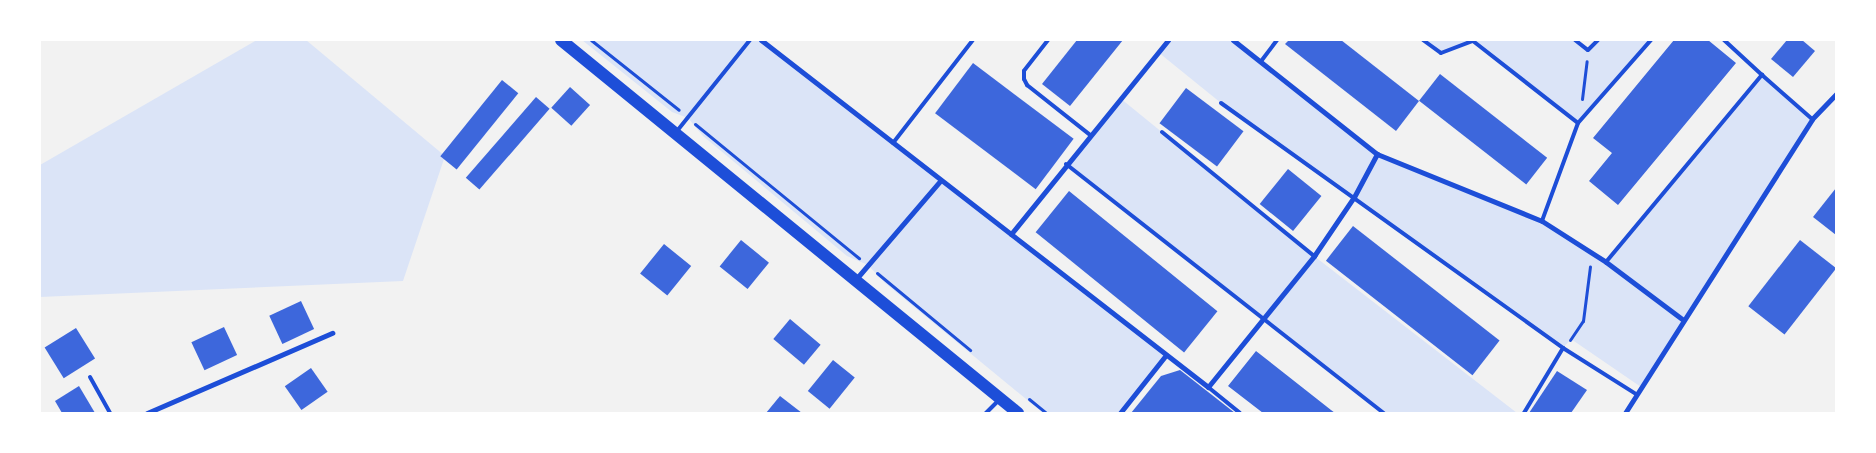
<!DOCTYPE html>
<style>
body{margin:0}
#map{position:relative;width:1876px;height:453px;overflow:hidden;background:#f2f2f2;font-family:Raleway,sans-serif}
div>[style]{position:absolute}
.green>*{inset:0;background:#dbe4f7}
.building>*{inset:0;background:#3d67dc;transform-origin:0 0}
.path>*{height:3px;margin:-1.5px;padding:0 1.5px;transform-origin:1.5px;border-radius:1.5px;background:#1d4ed8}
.service>*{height:4px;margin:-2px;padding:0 2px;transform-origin:2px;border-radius:2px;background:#1d4ed8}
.minor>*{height:5px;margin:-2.5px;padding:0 2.5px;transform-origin:2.5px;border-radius:2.5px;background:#1d4ed8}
.primary>*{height:12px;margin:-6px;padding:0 6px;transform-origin:6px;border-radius:6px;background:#1d4ed8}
span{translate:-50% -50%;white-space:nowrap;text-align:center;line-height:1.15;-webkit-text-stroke:5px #fff;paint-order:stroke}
.frame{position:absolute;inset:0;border:41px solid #fff;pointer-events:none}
</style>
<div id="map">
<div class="green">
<div style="clip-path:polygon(257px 40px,306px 40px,445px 156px,403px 281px,40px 297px,40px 165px)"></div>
<div style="clip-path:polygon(582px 40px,761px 40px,1166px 355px,1120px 413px,1043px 413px,885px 283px,868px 265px,847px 256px,703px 136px,688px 118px,672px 112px)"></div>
<div style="clip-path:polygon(1168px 40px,1233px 40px,1377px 154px,1542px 221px,1606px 262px,1762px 75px,1812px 119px,1641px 387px,1571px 339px,1563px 348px,1221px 103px,1158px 52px)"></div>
<div style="clip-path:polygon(1423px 40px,1575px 40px,1588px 50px,1598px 40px,1651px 40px,1578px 123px,1473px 41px,1441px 53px)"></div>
<div style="clip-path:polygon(1120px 98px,1314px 256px,1517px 413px,1384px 413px,1066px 164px)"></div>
</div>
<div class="building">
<div style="clip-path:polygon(1077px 40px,1123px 40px,1070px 106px,1042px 84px)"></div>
<div style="clip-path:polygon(1289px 40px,1341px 40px,1419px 101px,1396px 131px,1285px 44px)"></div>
<div style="clip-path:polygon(1674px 40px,1708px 40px,1736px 63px,1618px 205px,1589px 181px,1612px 153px,1593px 138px)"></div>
<div style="clip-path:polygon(1787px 40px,1802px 40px,1815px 51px,1793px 77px,1771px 59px)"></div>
<div style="left:973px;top:63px;width:126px;height:63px;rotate:37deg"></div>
<div style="left:1440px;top:74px;width:136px;height:34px;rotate:38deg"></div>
<div style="left:502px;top:80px;width:21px;height:98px;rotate:39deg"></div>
<div style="left:570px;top:87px;width:27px;height:28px;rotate:42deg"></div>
<div style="left:1186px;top:88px;width:72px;height:44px;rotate:37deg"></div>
<div style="left:536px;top:97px;width:18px;height:107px;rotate:41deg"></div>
<div style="left:1288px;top:169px;width:43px;height:45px;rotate:39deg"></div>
<div style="clip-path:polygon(1836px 188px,1836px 235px,1813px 217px)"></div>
<div style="left:1069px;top:191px;width:191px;height:53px;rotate:39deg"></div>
<div style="left:1353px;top:226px;width:186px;height:44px;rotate:38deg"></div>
<div style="left:741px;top:240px;width:36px;height:34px;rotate:39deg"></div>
<div style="left:1800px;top:240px;width:46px;height:84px;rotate:38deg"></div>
<div style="left:664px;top:244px;width:35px;height:38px;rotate:39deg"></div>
<div style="left:301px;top:301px;width:31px;height:35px;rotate:65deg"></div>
<div style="left:790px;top:319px;width:40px;height:26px;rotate:40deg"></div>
<div style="left:224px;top:327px;width:31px;height:36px;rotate:65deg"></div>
<div style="left:76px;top:328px;width:36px;height:37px;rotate:58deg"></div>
<div style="clip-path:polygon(1256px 351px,1331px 410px,1335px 413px,1263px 413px,1228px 386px)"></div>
<div style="left:833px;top:360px;width:28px;height:40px;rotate:39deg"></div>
<div style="left:311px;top:368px;width:29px;height:32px;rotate:55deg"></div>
<div style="clip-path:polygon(1180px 370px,1235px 413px,1131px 413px,1161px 376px)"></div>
<div style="clip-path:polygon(1557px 371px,1587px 390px,1571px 413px,1529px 413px)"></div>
<div style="clip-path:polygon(79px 386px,95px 413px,62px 413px,55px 401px)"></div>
<div style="clip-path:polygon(780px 396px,802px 413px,766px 413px)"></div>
</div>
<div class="path">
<div style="left:591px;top:40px;width:112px;rotate:38.5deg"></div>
<div style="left:1582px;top:99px;width:38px;rotate:-83deg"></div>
<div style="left:695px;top:124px;width:212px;rotate:39.3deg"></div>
<div style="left:877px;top:273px;width:121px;rotate:39.6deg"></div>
<div style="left:1570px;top:340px;width:23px;rotate:-56deg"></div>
<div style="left:1583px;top:321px;width:55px;rotate:-82.7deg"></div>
<div style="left:1029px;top:399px;width:22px;rotate:39deg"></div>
</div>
<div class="service">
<div style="left:1048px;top:40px;width:39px;rotate:128deg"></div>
<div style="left:1024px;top:71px;width:8px;rotate:90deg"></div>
<div style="left:1024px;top:79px;width:7px;rotate:63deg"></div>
<div style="left:1027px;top:85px;width:80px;rotate:38.4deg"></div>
<div style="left:1423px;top:40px;width:22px;rotate:36deg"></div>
<div style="left:1441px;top:53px;width:34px;rotate:-21deg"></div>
<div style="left:1473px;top:41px;width:133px;rotate:38deg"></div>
<div style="left:1578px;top:123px;width:104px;rotate:110.2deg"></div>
<div style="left:1575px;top:40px;width:16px;rotate:38deg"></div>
<div style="left:1588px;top:50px;width:14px;rotate:-45deg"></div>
<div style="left:1724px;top:40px;width:52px;rotate:42.6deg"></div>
<div style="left:1262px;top:60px;width:25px;rotate:-53deg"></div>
<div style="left:1221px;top:103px;width:421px;rotate:35.6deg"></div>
<div style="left:1563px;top:348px;width:76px;rotate:121deg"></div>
<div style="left:1578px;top:123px;width:111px;rotate:-48.7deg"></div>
<div style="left:677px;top:131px;width:117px;rotate:-51.3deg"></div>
<div style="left:1162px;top:132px;width:196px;rotate:39.2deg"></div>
<div style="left:893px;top:143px;width:130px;rotate:-52.2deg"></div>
<div style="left:1066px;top:164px;width:404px;rotate:38.1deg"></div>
<div style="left:1606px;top:262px;width:244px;rotate:-50.2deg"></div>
<div style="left:1762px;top:75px;width:67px;rotate:41.3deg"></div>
<div style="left:1563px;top:348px;width:86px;rotate:32.2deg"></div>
<div style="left:90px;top:377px;width:41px;rotate:60.9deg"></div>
<div style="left:1208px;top:387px;width:41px;rotate:39.1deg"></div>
<div style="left:986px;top:413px;width:18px;rotate:-45deg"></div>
</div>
<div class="minor">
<div style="left:761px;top:40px;width:566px;rotate:37.82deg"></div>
<div style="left:1208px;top:387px;width:169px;rotate:-51deg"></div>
<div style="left:1314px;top:256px;width:71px;rotate:-55.9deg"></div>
<div style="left:1354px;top:197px;width:49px;rotate:-61.9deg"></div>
<div style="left:1233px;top:40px;width:184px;rotate:38.4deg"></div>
<div style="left:1377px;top:154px;width:178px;rotate:22.1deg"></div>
<div style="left:1542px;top:221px;width:76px;rotate:32.6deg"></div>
<div style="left:1606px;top:262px;width:95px;rotate:36.9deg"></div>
<div style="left:1011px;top:234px;width:250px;rotate:-51deg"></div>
<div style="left:856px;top:279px;width:130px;rotate:-49.4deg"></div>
<div style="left:147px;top:413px;width:202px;rotate:-23.4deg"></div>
<div style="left:1120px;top:413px;width:74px;rotate:-51.6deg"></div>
<div style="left:1625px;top:413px;width:348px;rotate:-57.5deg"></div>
<div style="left:1812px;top:119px;width:35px;rotate:-46deg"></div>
</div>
<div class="primary">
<div style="left:561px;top:40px;width:590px;rotate:39.22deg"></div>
</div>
<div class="frame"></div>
</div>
